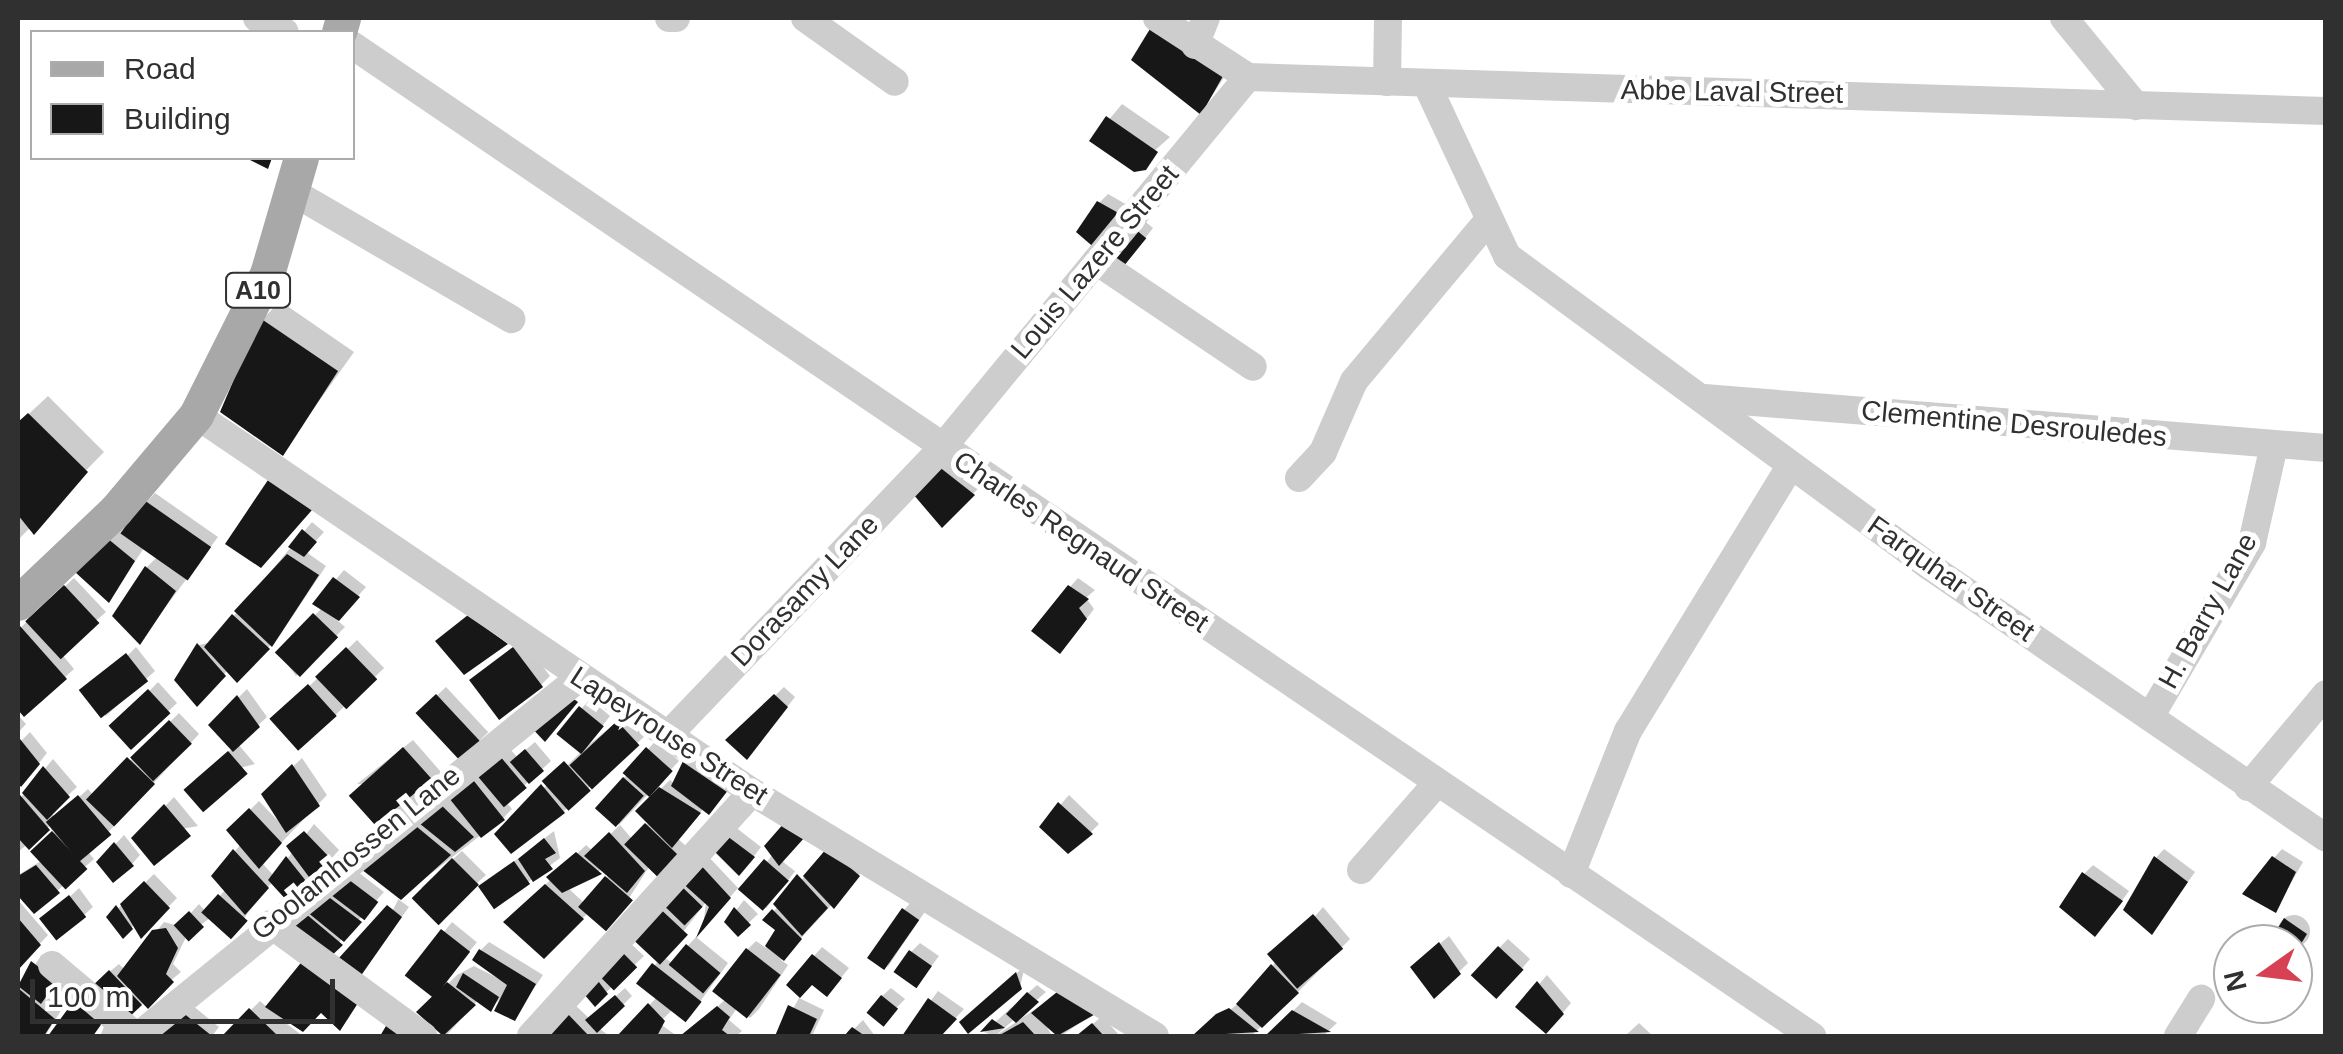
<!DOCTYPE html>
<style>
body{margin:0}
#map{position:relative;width:2343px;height:1054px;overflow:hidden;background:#fff;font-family:Arial,sans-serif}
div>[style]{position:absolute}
.shadow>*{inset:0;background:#0003;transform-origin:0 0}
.round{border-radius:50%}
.building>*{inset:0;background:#171717;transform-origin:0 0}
.minor>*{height:28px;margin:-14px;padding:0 14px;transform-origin:14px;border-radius:14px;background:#cdcdcd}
.major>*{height:35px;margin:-17.5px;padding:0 17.5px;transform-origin:17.5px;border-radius:17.5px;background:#a8a8a8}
span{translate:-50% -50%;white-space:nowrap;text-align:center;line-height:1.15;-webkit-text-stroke:10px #fff;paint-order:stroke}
.shield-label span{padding:2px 8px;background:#fff;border:2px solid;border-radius:8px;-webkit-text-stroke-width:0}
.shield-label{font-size:25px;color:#303030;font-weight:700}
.street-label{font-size:28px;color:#303030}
.frame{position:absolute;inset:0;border:20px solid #303030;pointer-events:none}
.legend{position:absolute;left:30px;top:30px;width:325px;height:130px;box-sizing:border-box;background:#fff;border:2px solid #acacac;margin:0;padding:12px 18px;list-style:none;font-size:30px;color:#303030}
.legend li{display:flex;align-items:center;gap:20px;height:50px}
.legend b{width:50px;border:2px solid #acacac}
.north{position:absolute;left:2213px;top:924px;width:100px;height:100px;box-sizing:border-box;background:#fff;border:2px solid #acacac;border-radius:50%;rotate:256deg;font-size:28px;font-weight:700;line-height:40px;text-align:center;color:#303030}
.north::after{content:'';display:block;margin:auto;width:35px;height:45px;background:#d74154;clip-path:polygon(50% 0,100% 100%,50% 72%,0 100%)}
.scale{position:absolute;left:30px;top:979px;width:305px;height:45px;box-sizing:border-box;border:5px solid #303030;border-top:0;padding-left:12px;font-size:30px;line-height:35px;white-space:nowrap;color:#303030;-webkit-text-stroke:8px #fff;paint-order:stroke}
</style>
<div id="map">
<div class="shadow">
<div style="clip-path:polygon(1134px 59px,1235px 61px,1201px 112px)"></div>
<div style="clip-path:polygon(1122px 104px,1170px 137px,1134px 169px,1092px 140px)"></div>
<div style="clip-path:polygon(1108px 194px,1129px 206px,1105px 238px,1099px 203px)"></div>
<div style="clip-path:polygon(1141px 218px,1153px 228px,1128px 260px)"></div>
<div style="clip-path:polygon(280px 301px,354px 352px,282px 453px,262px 320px)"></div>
<div style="clip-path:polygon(48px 396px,104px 452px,18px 540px,18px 424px)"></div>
<div style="clip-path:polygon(948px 459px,982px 485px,942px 524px,916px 494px)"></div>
<div style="clip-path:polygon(155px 493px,218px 537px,140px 641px,147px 567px,156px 558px,144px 548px,109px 600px,78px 572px)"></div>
<div style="clip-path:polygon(312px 522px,324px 532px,306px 552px,326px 566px,280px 635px,237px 680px,228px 670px,197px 703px,199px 645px,212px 642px)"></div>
<div style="clip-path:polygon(344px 570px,366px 587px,337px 620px,345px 627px,296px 676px,278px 652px,323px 607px,316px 603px)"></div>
<div style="clip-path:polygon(74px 578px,106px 612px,60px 652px,74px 669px,24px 714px,18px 630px)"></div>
<div style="clip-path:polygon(1078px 578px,1095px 590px,1086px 598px,1094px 609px,1069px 642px,1070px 587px)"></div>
<div style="left:357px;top:640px;width:39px;height:115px;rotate:46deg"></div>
<div style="clip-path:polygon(523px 640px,550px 676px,541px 685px,482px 673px)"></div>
<div style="clip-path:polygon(136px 647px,155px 671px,106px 716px,88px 696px)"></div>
<div style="clip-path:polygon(158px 682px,177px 703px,129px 749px,114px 728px)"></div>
<div style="left:446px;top:687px;width:62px;height:37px;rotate:47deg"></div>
<div style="clip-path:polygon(784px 687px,795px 697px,755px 748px,729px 740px)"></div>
<div style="clip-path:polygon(247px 689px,267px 717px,238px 744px,255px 764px,194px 780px,233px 748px,211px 725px)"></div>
<div style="clip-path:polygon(590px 699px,610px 716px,586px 747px,627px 714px,646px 735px,563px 812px,497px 834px,583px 750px,560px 733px)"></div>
<div style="clip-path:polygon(179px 713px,199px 734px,89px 853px,94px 859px,34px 911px,18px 892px,18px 875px,41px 861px,35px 853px,57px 830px,52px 824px,18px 852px,18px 801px,53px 759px,77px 787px,50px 812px,56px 818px,88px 789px,94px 796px)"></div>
<div style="clip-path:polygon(18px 715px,26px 724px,18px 733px)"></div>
<div style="clip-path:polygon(30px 732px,47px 753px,22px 784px,18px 744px)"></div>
<div style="clip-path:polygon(413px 740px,441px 772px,433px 781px,357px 784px)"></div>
<div style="clip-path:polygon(656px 740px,679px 761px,619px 825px,599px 808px)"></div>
<div style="clip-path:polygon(504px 742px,517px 757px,535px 742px,551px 761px,506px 802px,512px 809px,503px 818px,398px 899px,409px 907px,360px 974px,400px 896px,365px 869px)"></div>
<div style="clip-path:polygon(302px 758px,327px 795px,262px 863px,274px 876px,314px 824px,339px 850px,317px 875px,308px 884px,273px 881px,229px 937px,210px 918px,187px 935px,173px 964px,181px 972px,123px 1020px,135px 1036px,100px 1036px,112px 1009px,92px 1036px,52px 1036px,80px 996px,119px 964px,125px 970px,164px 922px,179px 926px,199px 904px,206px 912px,226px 889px,214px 876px,241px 844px,229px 831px,259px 801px,279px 822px,264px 794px)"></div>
<div style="clip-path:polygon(evenodd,670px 780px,704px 808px,678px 839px,686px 846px,666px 867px,649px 867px,615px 920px,588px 913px,544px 956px,507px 922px,586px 845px,593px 851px,620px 825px,633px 840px,649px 822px,638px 811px,670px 780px,603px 869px,610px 874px,583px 902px,566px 886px,603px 869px)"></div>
<div style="clip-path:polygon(1069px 795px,1099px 824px,1091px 832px,1042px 826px)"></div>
<div style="clip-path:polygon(174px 797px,198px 826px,134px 838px)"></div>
<div style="clip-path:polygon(734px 826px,761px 847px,748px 864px,714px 848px)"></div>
<div style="clip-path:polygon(554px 831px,560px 858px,496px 906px,490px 880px)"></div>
<div style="clip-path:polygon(124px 835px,140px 855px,132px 864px,99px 862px)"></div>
<div style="clip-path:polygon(2164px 849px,2195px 872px,2152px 932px,2156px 858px)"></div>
<div style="clip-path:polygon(2282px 849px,2303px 862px,2276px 909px,2274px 858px)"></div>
<div style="clip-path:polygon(828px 850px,867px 866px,781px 960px,788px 965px,759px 1009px,750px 1018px,737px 1008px,729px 1020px,742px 1031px,736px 1036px,684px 1036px,726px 999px,748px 949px,756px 941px,766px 948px,778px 929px,766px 920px)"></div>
<div style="clip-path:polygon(462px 851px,486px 875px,477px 883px,421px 888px)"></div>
<div style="left:773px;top:854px;width:28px;height:47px;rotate:38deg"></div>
<div style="clip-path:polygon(707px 855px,738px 888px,703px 928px,706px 902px,664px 957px,672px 963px,696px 937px,728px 963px,694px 1010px,673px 1009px,659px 1023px,677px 1036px,620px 1036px,657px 997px,639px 983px,660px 959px,632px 935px)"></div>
<div style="clip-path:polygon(2093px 865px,2129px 891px,2104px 925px,2084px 874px)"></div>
<div style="clip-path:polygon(350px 866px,384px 892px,325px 958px,370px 985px,348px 1019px,340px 1027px,322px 1009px,287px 1024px,303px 1036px,225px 1036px,260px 1001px,268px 1008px,306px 960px,287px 923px)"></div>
<div style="clip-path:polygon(154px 874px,177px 898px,141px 935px,135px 924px,123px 935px,109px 917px)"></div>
<div style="clip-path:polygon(79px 888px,93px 907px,84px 915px,45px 920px)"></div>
<div style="clip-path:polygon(18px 900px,48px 935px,18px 967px)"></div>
<div style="clip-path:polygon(744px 900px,758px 914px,738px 933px,727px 922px)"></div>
<div style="clip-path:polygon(912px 901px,926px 910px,887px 968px,904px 910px)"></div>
<div style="clip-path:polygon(1323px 907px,1350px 939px,1303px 987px,1251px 1036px,1196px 1036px,1243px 1000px)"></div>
<div class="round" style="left:2278px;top:915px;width:32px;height:32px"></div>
<div style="left:452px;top:922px;width:32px;height:70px;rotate:39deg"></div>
<div style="clip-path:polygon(1449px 936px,1468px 963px,1434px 996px,1422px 959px)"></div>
<div style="clip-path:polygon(626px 939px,644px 956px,595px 1003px,581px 987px)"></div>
<div style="clip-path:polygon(1508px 939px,1530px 959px,1505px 988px,1473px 974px)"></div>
<div style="clip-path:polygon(489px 942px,543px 975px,514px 1018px,504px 995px,490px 1009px,478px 1000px,446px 1036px,420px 1012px,457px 975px,474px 966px,511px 985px,481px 950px)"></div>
<div style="clip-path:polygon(920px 943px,939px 956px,924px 976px,911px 952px)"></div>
<div style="clip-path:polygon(822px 947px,849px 968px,835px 985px,814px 956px)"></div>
<div style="clip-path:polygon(42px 954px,64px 971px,46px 996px,62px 1009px,45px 1036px,18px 1036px,18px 991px)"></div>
<div style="clip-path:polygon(1025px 966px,1020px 987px,971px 1013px)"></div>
<div style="clip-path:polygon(1547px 975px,1571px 1003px,1555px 1022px,1519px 1007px)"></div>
<div style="clip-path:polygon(1037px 985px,1046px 992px,995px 1036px,1043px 1004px,1098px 1010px,1061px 1036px,1043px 1020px,1052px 1036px,994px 1036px,984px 1032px)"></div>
<div style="clip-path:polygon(625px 988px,632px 996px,599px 1028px,609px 1036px,548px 1036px,575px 1005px,590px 1019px)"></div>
<div style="clip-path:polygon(891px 988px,905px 999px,883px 1022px,882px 996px)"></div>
<div style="clip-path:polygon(938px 991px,964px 1009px,939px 1036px,905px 1036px)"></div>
<div style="clip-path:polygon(799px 998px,824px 1010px,812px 1036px,778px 1036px)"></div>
<div style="clip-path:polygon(187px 1001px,219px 1027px,212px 1036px,158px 1036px)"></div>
<div style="clip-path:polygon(1302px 1002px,1337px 1023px,1323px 1036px,1268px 1036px)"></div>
<div style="clip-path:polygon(1102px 1016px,1120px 1036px,1079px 1036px)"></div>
<div style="clip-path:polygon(863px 1020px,875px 1036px,847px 1036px)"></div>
<div style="clip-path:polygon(1639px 1023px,1653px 1036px,1625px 1036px)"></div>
</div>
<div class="building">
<div style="clip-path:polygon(1153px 24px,1223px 76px,1201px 115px,1131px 60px)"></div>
<div style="clip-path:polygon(1106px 116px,1158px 152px,1146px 170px,1134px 172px,1089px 141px)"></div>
<div style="clip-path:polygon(246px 158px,272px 158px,268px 169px)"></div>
<div style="clip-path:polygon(1097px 201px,1122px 215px,1097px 250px,1076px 232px)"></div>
<div style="left:1130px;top:225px;width:21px;height:44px;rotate:39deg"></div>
<div style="clip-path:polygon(260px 318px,338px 371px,283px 456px,220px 412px)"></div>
<div style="clip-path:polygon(28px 413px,88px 472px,34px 535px,18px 515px,18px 422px)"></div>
<div style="clip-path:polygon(938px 466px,975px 495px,942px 528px,913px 494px)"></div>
<div style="clip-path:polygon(268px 480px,312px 510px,261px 568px,225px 544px)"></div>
<div style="left:144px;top:500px;width:82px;height:41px;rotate:35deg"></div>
<div style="clip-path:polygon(302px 529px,317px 542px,304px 557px,288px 547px)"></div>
<div style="clip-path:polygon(107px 538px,135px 561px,109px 603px,75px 572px)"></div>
<div style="clip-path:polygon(287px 554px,319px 575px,272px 647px,234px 611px)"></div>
<div style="clip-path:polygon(145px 566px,176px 591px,140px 645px,112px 616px)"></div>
<div style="clip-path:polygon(333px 577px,360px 597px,339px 621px,312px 604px)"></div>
<div style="left:64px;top:585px;width:52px;height:53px;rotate:47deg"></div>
<div style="clip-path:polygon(1068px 585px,1089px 599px,1079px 608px,1087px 619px,1060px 654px,1031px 631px)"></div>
<div style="left:313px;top:613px;width:35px;height:55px;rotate:44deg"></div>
<div style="clip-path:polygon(232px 614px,270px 649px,237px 683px,204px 647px)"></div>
<div style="clip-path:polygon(468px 615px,508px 644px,464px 675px,435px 641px)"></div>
<div style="clip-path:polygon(20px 626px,67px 679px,24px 717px,18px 710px)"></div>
<div style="clip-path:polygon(197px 643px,226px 676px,197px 707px,174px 680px)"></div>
<div style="left:346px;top:647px;width:45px;height:43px;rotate:46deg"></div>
<div style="left:513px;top:647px;width:50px;height:55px;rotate:53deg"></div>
<div style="left:126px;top:653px;width:36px;height:60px;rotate:52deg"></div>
<div style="left:308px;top:684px;width:43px;height:52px;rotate:48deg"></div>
<div style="left:148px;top:689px;width:33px;height:54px;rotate:47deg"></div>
<div style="clip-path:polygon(565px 693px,578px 702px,545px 742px,528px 724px)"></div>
<div style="left:436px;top:694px;width:66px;height:28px;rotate:47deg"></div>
<div style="clip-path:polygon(774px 694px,788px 707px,747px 760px,725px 740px)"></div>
<div style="clip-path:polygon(237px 695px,260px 727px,233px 752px,208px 725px)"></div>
<div style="left:579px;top:706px;width:32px;height:36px;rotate:39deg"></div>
<div style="left:169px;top:720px;width:33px;height:54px;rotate:46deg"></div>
<div style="left:617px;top:721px;width:33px;height:65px;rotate:47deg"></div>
<div style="clip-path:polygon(20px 739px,40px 764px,21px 787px,18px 783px)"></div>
<div style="left:403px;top:747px;width:48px;height:73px;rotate:48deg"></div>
<div style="left:646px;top:747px;width:36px;height:35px;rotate:42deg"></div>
<div style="left:494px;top:749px;width:51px;height:30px;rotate:50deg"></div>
<div style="left:525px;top:749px;width:29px;height:20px;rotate:49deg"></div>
<div style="left:228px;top:751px;width:30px;height:59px;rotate:49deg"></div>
<div style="left:127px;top:757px;width:39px;height:59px;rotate:44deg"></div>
<div style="clip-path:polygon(685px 757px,729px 789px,709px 815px,671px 786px)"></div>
<div style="left:564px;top:761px;width:40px;height:30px;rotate:48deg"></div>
<div style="clip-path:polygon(292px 764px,320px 806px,286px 833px,261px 794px)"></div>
<div style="clip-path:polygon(43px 766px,70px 797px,47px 820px,22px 793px)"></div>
<div style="clip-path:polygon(466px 771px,505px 820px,481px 838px,449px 798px)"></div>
<div style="left:623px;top:777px;width:28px;height:42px;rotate:42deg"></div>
<div style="clip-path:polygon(541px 784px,565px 813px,511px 854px,494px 834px)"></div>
<div style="clip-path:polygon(659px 787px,701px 813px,672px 848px,635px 811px)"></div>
<div style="clip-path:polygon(20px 795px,50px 830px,29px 850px,18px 838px)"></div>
<div style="left:78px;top:795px;width:52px;height:42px;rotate:50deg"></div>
<div style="clip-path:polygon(435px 799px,474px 837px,455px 852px,414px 819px)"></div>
<div style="clip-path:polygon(1058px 802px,1093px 834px,1068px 854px,1039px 827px)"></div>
<div style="clip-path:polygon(164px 804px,191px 836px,154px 866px,131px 838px)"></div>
<div style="clip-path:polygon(249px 808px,282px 843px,259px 869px,226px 830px)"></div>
<div style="clip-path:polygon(411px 822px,451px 855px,401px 900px,361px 869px)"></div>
<div style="clip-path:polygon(785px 822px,805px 837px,779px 866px,764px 846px)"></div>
<div style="left:645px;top:823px;width:47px;height:30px;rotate:44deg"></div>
<div style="left:52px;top:831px;width:52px;height:30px;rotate:47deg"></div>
<div style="clip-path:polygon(304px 831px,332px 860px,309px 877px,286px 846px)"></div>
<div style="clip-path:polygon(609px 832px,645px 871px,627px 893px,584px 856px)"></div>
<div style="clip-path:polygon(723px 833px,755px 857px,739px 876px,711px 848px)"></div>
<div style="clip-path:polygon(544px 838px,556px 853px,545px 859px,553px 869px,533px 882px,518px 859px)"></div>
<div style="clip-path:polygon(114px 842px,134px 866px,113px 883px,96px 862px)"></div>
<div style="clip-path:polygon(827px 848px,860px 876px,834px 909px,803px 876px)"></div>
<div style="clip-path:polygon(233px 849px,269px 888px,245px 915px,211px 876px)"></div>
<div style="clip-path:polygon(576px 852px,602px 874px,562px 893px,546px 877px)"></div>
<div style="clip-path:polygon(286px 856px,310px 886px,289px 903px,268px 880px)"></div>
<div style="clip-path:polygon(2154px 856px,2188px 882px,2152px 935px,2123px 910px)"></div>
<div style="clip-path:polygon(2272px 856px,2296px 872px,2276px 913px,2242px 894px)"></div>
<div style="left:452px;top:858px;width:38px;height:57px;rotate:45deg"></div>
<div style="left:764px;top:859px;width:33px;height:40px;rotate:41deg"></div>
<div style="left:514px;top:861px;width:28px;height:44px;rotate:55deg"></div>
<div style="clip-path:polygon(697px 861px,731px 898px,696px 938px,709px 907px,679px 880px)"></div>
<div style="clip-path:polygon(36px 865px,60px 893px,34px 914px,18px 896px,18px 876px)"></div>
<div style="clip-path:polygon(2082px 872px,2123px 901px,2095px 937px,2059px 907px)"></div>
<div style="left:340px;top:873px;width:48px;height:23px;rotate:37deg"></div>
<div style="clip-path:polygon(797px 874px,828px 908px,802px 936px,773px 904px)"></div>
<div style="left:605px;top:876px;width:37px;height:41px;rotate:41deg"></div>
<div style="clip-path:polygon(144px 881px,170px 908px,141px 939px,120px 904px)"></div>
<div style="left:676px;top:881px;width:37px;height:26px;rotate:44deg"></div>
<div style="clip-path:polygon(545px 884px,584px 919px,544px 959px,503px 922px)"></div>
<div style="clip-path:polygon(322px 892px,362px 922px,344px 942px,301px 907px)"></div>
<div style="left:218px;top:894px;width:40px;height:25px;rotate:42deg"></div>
<div style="left:69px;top:895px;width:28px;height:38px;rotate:52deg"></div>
<div style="left:655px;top:904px;width:45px;height:41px;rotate:43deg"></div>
<div style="clip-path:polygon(116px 905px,133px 929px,123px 939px,106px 917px)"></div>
<div style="clip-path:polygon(387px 905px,402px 917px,360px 977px,338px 959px)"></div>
<div style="clip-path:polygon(734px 907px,751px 925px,738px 937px,724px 922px)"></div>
<div style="clip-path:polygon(299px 908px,343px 945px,328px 959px,283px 923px)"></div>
<div style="left:902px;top:908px;width:21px;height:61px;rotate:35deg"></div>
<div style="clip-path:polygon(772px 909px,802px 939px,784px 961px,765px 946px,775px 930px,762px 920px)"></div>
<div style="left:189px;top:911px;width:22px;height:21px;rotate:47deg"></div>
<div style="left:1313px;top:914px;width:46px;height:61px;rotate:49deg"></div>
<div style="clip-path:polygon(18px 918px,41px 945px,18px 970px)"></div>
<div style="clip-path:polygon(2284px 918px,2307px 934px,2293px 957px,2293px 944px,2271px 939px)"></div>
<div style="clip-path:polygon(166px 928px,178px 948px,166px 974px,174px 982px,148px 1009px,117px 976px,152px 930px)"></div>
<div style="left:441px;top:929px;width:37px;height:59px;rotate:38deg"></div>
<div style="clip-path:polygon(1439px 942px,1461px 974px,1434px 999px,1410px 967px)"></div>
<div style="left:686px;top:944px;width:45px;height:27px;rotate:40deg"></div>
<div style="left:616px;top:946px;width:30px;height:33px;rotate:45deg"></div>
<div style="left:1498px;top:946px;width:35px;height:40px;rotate:43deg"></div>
<div style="left:746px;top:948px;width:44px;height:55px;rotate:38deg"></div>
<div style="clip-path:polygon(479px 949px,536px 984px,515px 1021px,494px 1011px,507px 985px,472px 960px)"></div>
<div style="left:909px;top:950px;width:28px;height:27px;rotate:35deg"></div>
<div style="clip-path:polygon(812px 954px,842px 978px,827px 997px,812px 985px,800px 998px,786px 985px)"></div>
<div style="clip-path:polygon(304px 959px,363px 995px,340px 1031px,321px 1013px,303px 1032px,265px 1007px)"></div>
<div style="clip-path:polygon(31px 961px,57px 981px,41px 1004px,18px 986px)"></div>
<div style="left:652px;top:963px;width:63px;height:26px;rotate:38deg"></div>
<div style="clip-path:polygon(1271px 964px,1299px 993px,1262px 1028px,1236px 1004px)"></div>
<div style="clip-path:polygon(109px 970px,142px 1005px,124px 1022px,87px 991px)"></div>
<div style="clip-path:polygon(1016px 972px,1022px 989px,968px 1034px,959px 1022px)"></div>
<div style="clip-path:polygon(463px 973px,499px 997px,491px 1012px,456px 987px)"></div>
<div style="clip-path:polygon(592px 973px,608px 994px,595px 1007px,578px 987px)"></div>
<div style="clip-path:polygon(1537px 981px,1564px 1014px,1546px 1034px,1515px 1007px)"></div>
<div style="clip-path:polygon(447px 982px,476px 1005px,443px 1036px,416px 1012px)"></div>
<div style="clip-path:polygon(18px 988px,55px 1019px,44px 1036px,18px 1036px)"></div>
<div style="clip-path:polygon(1062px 988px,1099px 1012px,1057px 1036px,1031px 1013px)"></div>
<div style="clip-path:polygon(1027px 992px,1039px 1002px,1016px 1023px,1006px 1014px)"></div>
<div style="clip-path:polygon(78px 995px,105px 1019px,93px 1036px,48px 1036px)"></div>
<div style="clip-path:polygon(615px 995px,625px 1006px,597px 1033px,585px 1020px)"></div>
<div style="left:881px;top:995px;width:22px;height:23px;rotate:39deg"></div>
<div style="clip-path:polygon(928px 998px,957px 1019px,941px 1036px,902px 1036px)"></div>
<div style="clip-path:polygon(648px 1003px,665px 1021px,657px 1036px,617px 1036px)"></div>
<div style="clip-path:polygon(788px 1005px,817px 1019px,809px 1036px,775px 1036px)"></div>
<div style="clip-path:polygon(717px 1006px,730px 1017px,722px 1030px,730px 1036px,680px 1036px)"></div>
<div style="clip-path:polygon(177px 1008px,212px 1036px,155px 1036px)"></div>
<div style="clip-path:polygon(249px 1008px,278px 1036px,222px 1036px)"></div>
<div style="clip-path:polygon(1229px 1008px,1259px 1032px,1192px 1036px,1216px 1014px)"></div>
<div style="clip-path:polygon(1292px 1010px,1331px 1032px,1265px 1036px)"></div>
<div style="clip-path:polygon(565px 1011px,589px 1036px,544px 1036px)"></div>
<div style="clip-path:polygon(392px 1016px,421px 1036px,380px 1036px)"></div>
<div style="clip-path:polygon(992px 1019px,1005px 1028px,980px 1032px)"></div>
<div style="clip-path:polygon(1023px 1022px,1036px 1036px,998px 1036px)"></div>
<div style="clip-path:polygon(1092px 1023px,1104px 1036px,1076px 1036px)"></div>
<div style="clip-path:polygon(852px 1027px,865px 1036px,844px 1036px)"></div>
</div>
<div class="minor">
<div style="left:257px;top:18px;width:31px;rotate:27deg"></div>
<div style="left:669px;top:18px;width:7px"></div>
<div style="left:805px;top:18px;width:110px;rotate:35.4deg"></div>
<div style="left:1157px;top:18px;width:108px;rotate:33deg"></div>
<div style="left:1248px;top:77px;width:1079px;rotate:1.81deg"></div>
<div style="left:2064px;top:18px;width:114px;rotate:50.7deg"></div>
<div style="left:352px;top:45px;width:1765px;rotate:34.17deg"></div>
<div style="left:1195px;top:45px;width:29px;rotate:-68deg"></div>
<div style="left:1387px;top:82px;width:64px;rotate:-89.1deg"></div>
<div style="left:1427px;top:85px;width:189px;rotate:64.9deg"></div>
<div style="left:1507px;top:256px;width:524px;rotate:36.3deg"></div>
<div style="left:1929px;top:566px;width:481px;rotate:34.4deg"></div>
<div style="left:291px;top:191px;width:255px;rotate:30.2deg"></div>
<div style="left:1096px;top:261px;width:189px;rotate:34deg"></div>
<div style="left:1704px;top:398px;width:624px;rotate:4.6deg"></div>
<div style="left:196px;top:415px;width:672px;rotate:34.14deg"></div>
<div style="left:752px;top:792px;width:471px;rotate:31.2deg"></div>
<div style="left:1299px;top:478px;width:35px;rotate:-47deg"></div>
<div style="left:1323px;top:452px;width:77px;rotate:-66.4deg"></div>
<div style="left:1354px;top:381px;width:207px;rotate:-50.1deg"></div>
<div style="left:2150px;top:717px;width:202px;rotate:-59.6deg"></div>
<div style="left:2252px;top:543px;width:100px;rotate:-77.3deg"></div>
<div style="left:669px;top:734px;width:395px;rotate:-46.3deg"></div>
<div style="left:942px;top:448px;width:481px;rotate:-50.5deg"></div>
<div style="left:2248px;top:787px;width:121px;rotate:-50deg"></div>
<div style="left:1361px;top:870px;width:116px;rotate:-48.9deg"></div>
<div style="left:1571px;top:874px;width:154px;rotate:-68.3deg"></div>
<div style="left:1628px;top:731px;width:310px;rotate:-58.5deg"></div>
<div style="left:270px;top:924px;width:190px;rotate:36.2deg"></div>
<div style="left:52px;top:965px;width:110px;rotate:40.2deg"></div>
<div style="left:138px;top:1036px;width:568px;rotate:-39.07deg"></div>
<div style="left:531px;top:1036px;width:329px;rotate:-47.8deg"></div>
<div style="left:2178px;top:1036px;width:44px;rotate:-58.1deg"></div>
</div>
<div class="major">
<div style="left:339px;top:32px;width:15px;rotate:-74deg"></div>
<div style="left:18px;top:603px;width:134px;rotate:-43.5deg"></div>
<div style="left:115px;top:511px;width:126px;rotate:-49.8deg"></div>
<div style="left:196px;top:415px;width:158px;rotate:-63.3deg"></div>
<div style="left:267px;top:274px;width:121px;rotate:-73.7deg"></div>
</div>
<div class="shield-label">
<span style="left:258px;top:290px">A10</span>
</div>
<div class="street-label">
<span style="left:1732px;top:92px;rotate:1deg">Abbe Laval Street</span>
<span style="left:1095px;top:262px;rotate:-50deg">Louis Lazere Street</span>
<span style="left:2014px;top:424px;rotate:5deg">Clementine Desrouledes</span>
<span style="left:1081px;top:542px;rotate:34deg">Charles Regnaud Street</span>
<span style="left:1951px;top:579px;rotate:35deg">Farquhar Street</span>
<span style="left:805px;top:591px;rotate:-46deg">Dorasamy Lane</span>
<span style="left:2208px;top:611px;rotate:-61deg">H. Barry Lane</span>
<span style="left:669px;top:736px;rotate:33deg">Lapeyrouse Street</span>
<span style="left:356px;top:853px;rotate:-39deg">Goolamhossen Lane</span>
</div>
<div class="frame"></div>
<ul class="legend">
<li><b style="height:12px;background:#a8a8a8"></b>Road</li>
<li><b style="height:28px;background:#171717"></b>Building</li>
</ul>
<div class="north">N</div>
<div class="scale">100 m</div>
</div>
